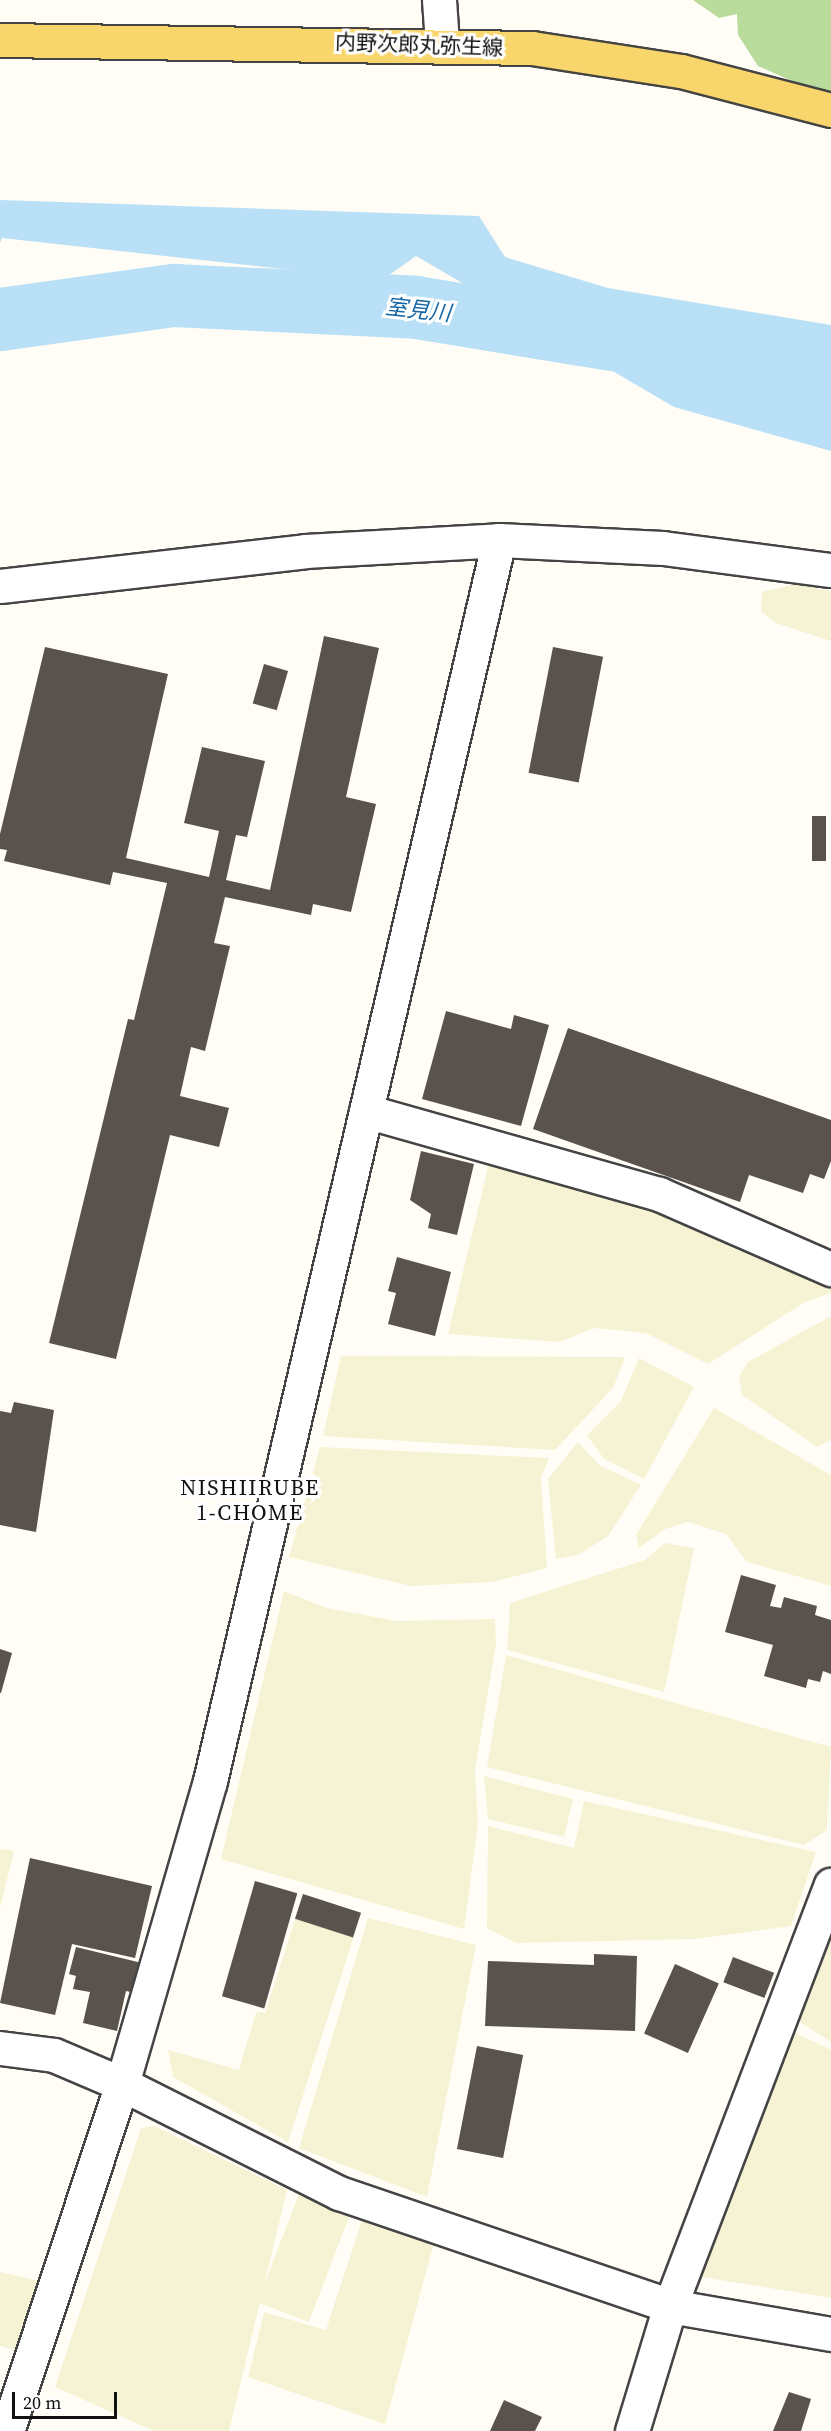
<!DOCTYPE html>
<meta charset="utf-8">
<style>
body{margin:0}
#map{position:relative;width:831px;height:2431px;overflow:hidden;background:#fffdf5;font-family:"Source Serif 4","Noto Sans JP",serif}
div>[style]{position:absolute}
.farmland>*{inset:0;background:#f6f3d4;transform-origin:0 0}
.forest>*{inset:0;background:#b9dc9c}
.water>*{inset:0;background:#b9e0f7}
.river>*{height:63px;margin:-31.5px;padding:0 31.5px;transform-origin:31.5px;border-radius:31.5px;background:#b9e0f7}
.building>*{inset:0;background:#5a524d;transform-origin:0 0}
.roads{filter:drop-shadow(2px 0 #444) drop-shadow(-2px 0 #444) drop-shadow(0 2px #444) drop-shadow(0 -2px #444)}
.minor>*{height:33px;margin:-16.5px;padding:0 16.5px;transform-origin:16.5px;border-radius:16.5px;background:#fff}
.major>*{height:33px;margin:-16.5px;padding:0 16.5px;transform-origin:16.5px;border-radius:16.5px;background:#f9d66b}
span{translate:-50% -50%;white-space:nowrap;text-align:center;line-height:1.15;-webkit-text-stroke:6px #fff;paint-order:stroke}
.street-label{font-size:21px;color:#111}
.water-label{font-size:22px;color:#1768a6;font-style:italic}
.neighbourhood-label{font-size:22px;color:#111;letter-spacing:1.5px}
.scale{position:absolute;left:12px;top:2392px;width:105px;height:27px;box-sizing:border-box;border:3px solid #111;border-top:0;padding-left:8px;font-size:18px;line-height:21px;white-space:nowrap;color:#111;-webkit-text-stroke:4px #fff;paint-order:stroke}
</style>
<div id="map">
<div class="farmland">
<div style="clip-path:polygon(795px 584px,831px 591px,831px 641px,776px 623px,761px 611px,762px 592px)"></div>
<div style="clip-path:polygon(491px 1155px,660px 1209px,831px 1286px,831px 1293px,805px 1302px,708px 1364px,646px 1333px,594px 1328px,560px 1342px,448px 1334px)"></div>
<div style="clip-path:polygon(831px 1316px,831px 1440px,817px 1447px,742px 1395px,739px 1377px,748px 1362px)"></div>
<div style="clip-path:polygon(341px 1356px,342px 1356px,625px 1357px,613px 1388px,555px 1450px,323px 1436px)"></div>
<div style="clip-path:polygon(639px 1358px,694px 1387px,644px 1479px,604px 1459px,587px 1435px,621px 1401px)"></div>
<div style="clip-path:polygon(714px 1408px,831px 1475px,831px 1586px,747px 1562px,726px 1534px,688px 1522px,665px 1529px,639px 1548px,636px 1535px)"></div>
<div style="clip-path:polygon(578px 1442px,599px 1465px,641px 1485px,608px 1536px,578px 1555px,556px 1559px,548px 1479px)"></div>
<div style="clip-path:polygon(320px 1447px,549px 1458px,541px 1478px,547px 1568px,492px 1582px,411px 1586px,289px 1557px)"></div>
<div style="clip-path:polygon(665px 1543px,694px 1548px,664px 1692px,507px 1650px,510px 1603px,645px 1560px)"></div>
<div style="clip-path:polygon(284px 1591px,327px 1608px,397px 1621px,495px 1619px,496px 1644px,475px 1769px,478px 1824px,464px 1929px,221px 1859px)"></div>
<div style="clip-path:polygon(506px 1655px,831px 1747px,827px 1830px,804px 1845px,487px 1767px)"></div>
<div style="clip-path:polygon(484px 1776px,573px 1799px,564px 1837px,488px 1819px)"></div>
<div style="clip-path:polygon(584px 1801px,816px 1852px,791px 1926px,695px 1939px,516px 1943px,487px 1928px,488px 1826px,574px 1848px)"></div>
<div style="clip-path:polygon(0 1849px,14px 1851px,0 1908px)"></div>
<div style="clip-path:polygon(303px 1895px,361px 1914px,288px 2142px,173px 2077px,168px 2050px,239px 2070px,256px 2012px,265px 2013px)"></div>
<div style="clip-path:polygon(368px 1918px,476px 1945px,427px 2197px,299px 2148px)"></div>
<div style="clip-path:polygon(831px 1928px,831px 2042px,795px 2019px)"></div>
<div style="clip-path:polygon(792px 2031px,831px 2050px,831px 2298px,696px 2276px)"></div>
<div style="clip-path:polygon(154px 2126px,287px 2190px,229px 2431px,154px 2431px,55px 2387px,141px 2128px)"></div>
<div style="left:299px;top:2194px;width:55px;height:116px;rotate:21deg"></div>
<div style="clip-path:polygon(364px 2214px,434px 2243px,385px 2424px,248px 2377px,264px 2312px,326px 2330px)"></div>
<div style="clip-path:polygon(0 2272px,39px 2281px,15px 2350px,0 2346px)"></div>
</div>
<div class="forest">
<div style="clip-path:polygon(693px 0,831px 0,831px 98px,758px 66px,738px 35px,737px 14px,719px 18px)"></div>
</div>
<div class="water">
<div style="clip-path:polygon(0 200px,479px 216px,505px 257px,608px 288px,831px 325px,831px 451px,674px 407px,416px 256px,382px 280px,2px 238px,0 243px)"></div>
</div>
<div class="river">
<div style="left:0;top:319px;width:176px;rotate:-7.9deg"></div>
<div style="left:174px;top:295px;width:242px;rotate:2.8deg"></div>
<div style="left:416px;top:307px;width:210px;rotate:9.3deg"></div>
</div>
<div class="building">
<div style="clip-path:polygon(324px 636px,379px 648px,346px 797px,376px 804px,351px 912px,313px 904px,311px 915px,225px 897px,214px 943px,230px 946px,205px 1051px,191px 1047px,180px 1096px,229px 1108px,219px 1147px,170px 1135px,116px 1359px,49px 1343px,128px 1019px,134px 1020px,167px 883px,113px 872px,110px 885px,4px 861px,7px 850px,0 849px,0 834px,45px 647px,168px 674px,126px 858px,209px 877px,219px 831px,184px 823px,202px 747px,265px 761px,247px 837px,236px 835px,226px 880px,270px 890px)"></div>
<div style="left:553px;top:647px;width:51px;height:128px;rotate:11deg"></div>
<div style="left:264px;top:664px;width:25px;height:41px;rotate:16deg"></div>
<div style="left:812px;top:816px;width:14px;height:45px"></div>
<div style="clip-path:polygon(446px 1011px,511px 1029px,514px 1015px,549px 1025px,521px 1126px,422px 1099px)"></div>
<div style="clip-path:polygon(568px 1028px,831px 1120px,831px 1161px,824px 1179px,810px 1174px,803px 1193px,749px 1175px,740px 1202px,533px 1129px)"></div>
<div style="clip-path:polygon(421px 1151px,474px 1164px,457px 1235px,428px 1228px,431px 1214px,410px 1200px)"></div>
<div style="clip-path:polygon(397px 1257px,451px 1272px,435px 1336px,388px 1324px,396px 1293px,388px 1291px)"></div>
<div style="clip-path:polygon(14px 1402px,54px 1410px,36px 1532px,0 1525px,0 1411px,11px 1413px)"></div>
<div style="clip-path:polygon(741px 1575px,776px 1585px,770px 1606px,781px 1608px,784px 1597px,817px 1606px,815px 1615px,831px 1620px,831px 1674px,823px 1671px,820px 1682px,808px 1679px,806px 1688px,764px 1676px,773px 1645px,725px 1632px)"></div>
<div style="clip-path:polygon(0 1649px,12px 1653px,1px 1693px,0 1693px)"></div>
<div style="clip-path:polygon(30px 1858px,152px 1886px,135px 1958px,72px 1944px,55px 2015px,0 2003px)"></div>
<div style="left:255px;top:1881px;width:44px;height:120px;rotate:16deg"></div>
<div style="left:303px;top:1894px;width:61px;height:26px;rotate:18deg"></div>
<div style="clip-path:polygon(76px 1947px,146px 1964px,139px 1994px,126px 1991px,117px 2031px,83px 2023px,90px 1992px,73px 1989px,76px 1976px,69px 1974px)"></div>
<div style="clip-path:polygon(594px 1954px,637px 1956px,635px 2031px,485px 2026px,488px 1961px,594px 1965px)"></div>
<div style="left:733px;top:1957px;width:44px;height:27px;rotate:21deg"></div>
<div style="left:675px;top:1964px;width:48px;height:76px;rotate:24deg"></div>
<div style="left:477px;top:2046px;width:47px;height:105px;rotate:11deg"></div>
<div style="clip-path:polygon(789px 2392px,811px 2399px,801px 2431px,773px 2431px)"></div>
<div style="clip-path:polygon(504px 2400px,542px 2417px,535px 2431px,490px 2431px)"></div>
</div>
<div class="roads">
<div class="minor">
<div style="left:439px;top:0;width:43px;rotate:86deg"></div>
<div style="left:0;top:586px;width:307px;rotate:-6.5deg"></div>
<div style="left:305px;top:551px;width:194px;rotate:-3.2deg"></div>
<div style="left:499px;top:540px;width:164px;rotate:2.8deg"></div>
<div style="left:663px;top:548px;width:169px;rotate:7.5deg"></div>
<div style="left:366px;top:1111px;width:305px;rotate:15.8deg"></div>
<div style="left:659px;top:1194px;width:188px;rotate:23.6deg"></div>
<div style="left:0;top:2048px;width:54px;rotate:7.4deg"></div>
<div style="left:54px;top:2055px;width:74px;rotate:23.1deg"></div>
<div style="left:122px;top:2084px;width:243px;rotate:26.7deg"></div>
<div style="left:339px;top:2193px;width:350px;rotate:18.8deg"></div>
<div style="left:670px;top:2306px;width:163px;rotate:9.9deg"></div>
<div style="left:7px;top:2431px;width:366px;rotate:-71.7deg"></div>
<div style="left:122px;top:2084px;width:316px;rotate:-73.8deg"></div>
<div style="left:210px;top:1781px;width:1274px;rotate:-76.89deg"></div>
<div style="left:632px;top:2431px;width:131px;rotate:-73.1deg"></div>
<div style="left:670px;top:2306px;width:451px;rotate:-69.1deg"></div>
</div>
<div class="major">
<div style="left:0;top:40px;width:532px;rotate:0.86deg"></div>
<div style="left:532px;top:48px;width:151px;rotate:8.8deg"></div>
<div style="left:681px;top:71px;width:155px;rotate:14.6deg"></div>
</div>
</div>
<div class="street-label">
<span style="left:419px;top:45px;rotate:2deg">内野次郎丸弥生線</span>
</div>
<div class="water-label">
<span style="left:418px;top:310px;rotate:6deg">室見川</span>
</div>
<div class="neighbourhood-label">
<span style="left:250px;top:1500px">NISHIIRUBE<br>1-CHOME</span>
</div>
<div class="scale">20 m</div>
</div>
